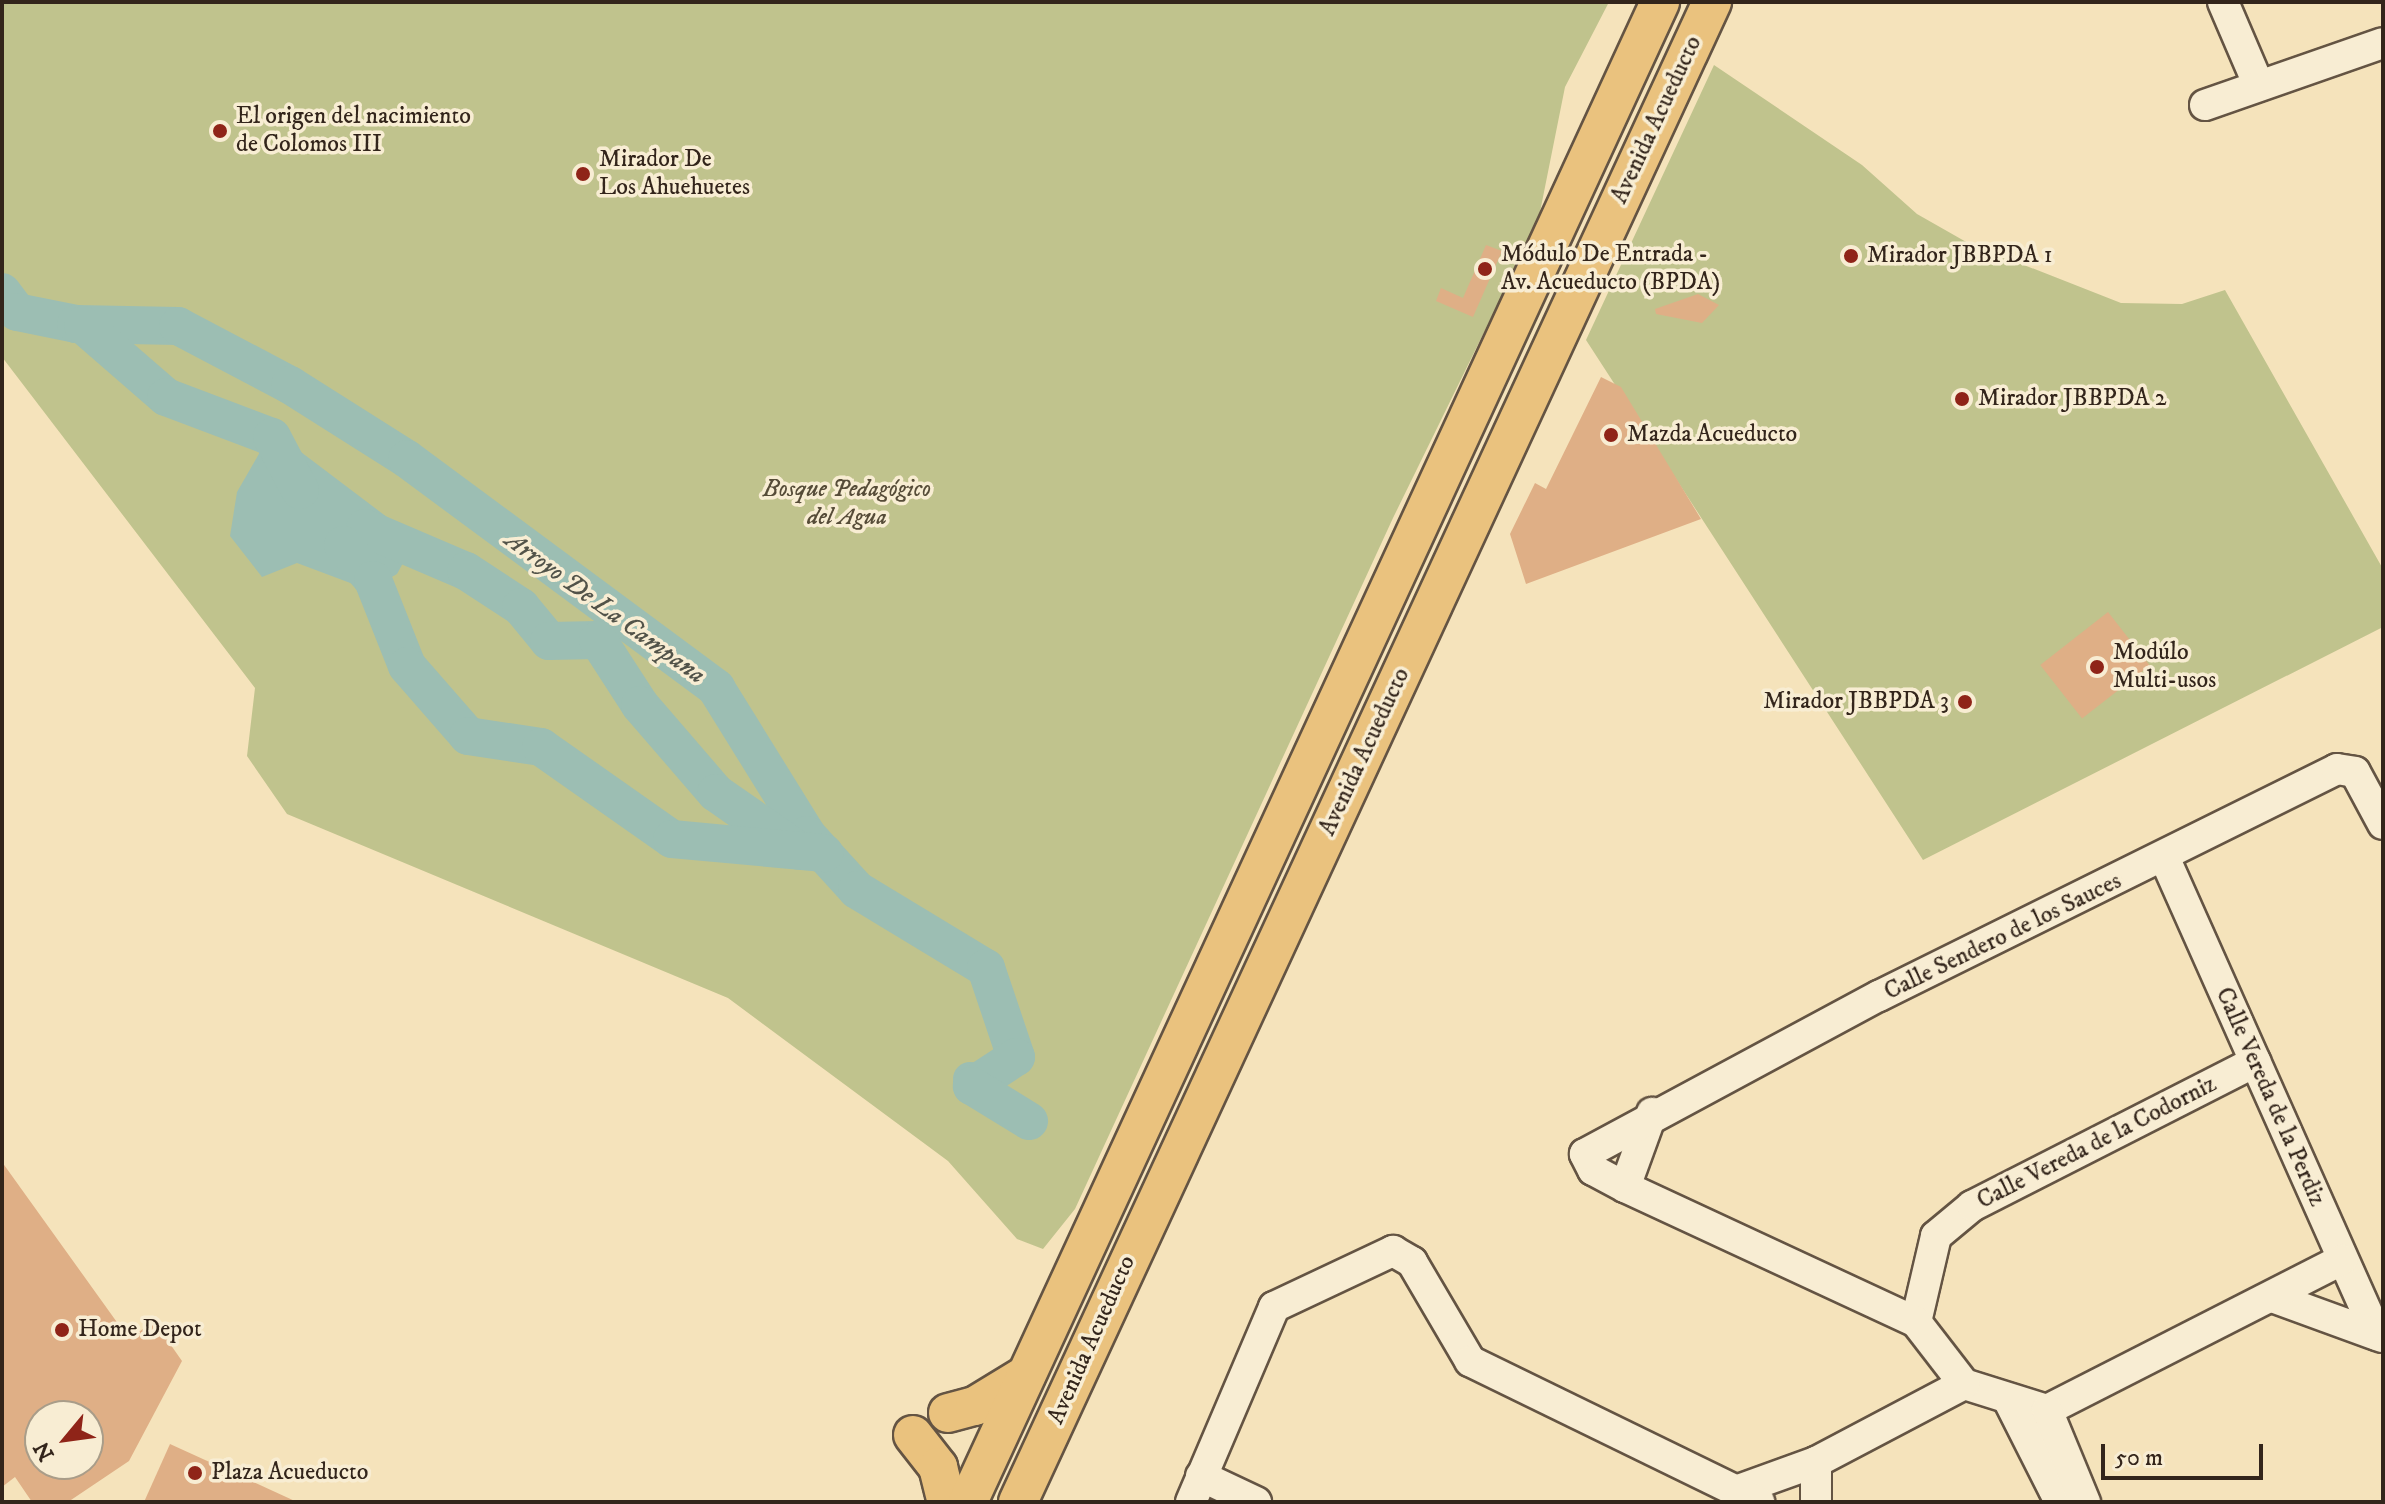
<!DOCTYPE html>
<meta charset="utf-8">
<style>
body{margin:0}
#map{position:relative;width:2385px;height:1504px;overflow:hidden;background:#f5e3bb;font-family:"IM FELL DW Pica",serif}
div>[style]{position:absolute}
.green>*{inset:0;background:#c0c38d}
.water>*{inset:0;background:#9cbeb3}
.round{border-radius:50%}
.river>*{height:38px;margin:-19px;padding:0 19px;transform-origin:19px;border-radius:19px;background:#9cbeb3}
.building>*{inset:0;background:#dfaf86;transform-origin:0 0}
.roads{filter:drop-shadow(2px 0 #645443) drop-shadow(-2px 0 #645443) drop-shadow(0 2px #645443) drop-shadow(0 -2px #645443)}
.minor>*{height:30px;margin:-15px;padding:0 15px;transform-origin:15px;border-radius:15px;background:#f8edd3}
.major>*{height:38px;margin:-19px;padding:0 19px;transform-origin:19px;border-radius:19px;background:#eac27e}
.dots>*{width:22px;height:22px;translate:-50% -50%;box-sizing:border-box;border:4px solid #f8edd3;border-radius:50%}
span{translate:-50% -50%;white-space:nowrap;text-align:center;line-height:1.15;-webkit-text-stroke:7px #f8edd3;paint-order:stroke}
.poi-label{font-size:24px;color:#33251b}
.left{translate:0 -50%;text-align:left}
.right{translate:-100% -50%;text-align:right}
.street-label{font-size:24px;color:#33251b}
.park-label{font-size:24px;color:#564c38;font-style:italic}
.water-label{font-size:26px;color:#525349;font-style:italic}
.frame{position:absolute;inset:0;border:4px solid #33251b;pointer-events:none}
.north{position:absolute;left:24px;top:1400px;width:80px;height:80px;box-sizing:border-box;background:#f8edd3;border:2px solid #a99d89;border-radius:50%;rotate:241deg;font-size:22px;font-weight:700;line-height:32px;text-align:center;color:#33251b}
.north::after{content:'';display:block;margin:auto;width:28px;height:36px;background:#8f2418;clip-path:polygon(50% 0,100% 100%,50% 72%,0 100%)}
.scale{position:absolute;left:2101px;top:1444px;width:162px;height:36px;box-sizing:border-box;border:4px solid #33251b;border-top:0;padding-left:10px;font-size:24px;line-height:28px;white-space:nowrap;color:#33251b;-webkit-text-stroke:6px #f8edd3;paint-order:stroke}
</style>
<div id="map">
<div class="green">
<div style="clip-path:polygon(2px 2px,1609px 2px,1565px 87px,1538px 222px,1393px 518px,1075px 1209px,1043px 1249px,1017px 1239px,948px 1161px,728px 998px,287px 814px,247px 756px,255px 688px,2px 357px)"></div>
<div style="clip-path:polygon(1714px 65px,1862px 165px,1917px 214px,1968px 243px,2121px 303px,2182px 304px,2225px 290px,2383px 569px,2383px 627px,1923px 860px,1586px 340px)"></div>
</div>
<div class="water">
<div style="clip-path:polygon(289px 443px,416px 539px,397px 574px,369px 590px,297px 563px,262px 577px,230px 536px,237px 492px,260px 452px)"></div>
<div class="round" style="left:953px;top:1062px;width:34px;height:34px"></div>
</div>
<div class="river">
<div style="left:2px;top:292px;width:25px;rotate:53deg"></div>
<div style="left:17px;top:312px;width:60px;rotate:11.5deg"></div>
<div style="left:76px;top:324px;width:102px;rotate:1.1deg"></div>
<div style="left:178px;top:326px;width:127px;rotate:27.8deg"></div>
<div style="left:290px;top:385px;width:138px;rotate:32.3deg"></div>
<div style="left:407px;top:459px;width:385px;rotate:36.5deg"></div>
<div style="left:716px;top:688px;width:173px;rotate:58.2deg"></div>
<div style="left:807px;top:835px;width:74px;rotate:47.7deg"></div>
<div style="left:857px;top:890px;width:151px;rotate:31.2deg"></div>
<div style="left:986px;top:968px;width:94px;rotate:71.4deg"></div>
<div style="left:1016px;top:1057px;width:53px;rotate:146.6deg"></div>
<div style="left:972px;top:1086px;width:67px;rotate:31.6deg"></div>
<div style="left:83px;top:325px;width:110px;rotate:40.9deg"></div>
<div style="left:166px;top:397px;width:113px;rotate:20.7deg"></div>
<div style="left:272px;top:437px;width:60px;rotate:62.2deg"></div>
<div style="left:365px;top:528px;width:110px;rotate:23.1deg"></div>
<div style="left:466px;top:571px;width:66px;rotate:33.2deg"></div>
<div style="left:521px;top:607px;width:44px;rotate:50.5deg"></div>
<div style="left:549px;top:641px;width:49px;rotate:-1.2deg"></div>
<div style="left:598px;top:640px;width:77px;rotate:57.1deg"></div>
<div style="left:640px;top:705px;width:116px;rotate:49.2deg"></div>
<div style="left:716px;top:793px;width:101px;rotate:34.9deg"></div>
<div style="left:343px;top:545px;width:46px;rotate:49.4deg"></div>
<div style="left:373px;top:580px;width:92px;rotate:68.4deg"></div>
<div style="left:407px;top:666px;width:93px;rotate:48.9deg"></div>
<div style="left:468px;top:736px;width:74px;rotate:8.6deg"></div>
<div style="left:541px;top:747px;width:160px;rotate:35.1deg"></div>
<div style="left:672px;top:839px;width:153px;rotate:5.3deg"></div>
</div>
<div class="building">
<div style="clip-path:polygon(1486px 245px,1502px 251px,1473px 317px,1436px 301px,1441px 288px,1463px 298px)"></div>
<div style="clip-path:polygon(1698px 294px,1719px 305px,1702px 323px,1656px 314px,1655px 309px)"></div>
<div style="clip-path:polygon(1601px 377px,1621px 387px,1701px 519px,1526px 584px,1510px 534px,1535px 483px,1546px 489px)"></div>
<div style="left:2108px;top:612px;width:68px;height:86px;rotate:52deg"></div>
<div style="clip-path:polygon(evenodd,2px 1162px,129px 1339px,154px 1321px,182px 1361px,129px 1461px,68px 1502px,32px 1502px,15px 1477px,2px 1487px,2px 1162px,40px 1416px,88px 1416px,88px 1464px,40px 1464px,40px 1416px)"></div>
<div style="clip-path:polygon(170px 1444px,297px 1502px,144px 1502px)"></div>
</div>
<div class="roads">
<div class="minor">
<div style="left:2223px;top:2px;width:91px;rotate:66.8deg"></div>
<div style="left:2205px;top:105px;width:188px;rotate:-19.2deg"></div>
<div style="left:2165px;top:859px;width:521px;rotate:65.99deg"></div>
<div style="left:1625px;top:1187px;width:79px;rotate:-70deg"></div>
<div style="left:2272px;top:1297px;width:117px;rotate:20deg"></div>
<div style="left:1916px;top:1322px;width:88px;rotate:-76.9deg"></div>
<div style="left:1936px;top:1236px;width:47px;rotate:-39.8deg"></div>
<div style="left:1972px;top:1206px;width:318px;rotate:-27deg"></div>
<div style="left:2010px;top:1403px;width:111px;rotate:63.2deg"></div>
<div style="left:2047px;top:1410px;width:87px;rotate:-162.6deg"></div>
<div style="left:1964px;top:1384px;width:78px;rotate:-127.7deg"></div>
<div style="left:1916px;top:1322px;width:321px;rotate:-155.1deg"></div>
<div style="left:1625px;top:1187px;width:36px;rotate:-152deg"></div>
<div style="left:1593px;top:1170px;width:18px;rotate:-117deg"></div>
<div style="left:1585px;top:1154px;width:334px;rotate:-28.3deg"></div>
<div style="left:1879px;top:996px;width:511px;rotate:-26.36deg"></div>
<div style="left:2337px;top:769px;width:18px;rotate:9deg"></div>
<div style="left:2355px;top:772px;width:59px;rotate:61.7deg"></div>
<div style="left:2047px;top:1410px;width:331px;rotate:-27deg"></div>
<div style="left:2047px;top:1410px;width:100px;rotate:67.6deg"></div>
<div style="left:1816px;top:1462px;width:40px;rotate:90deg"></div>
<div style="left:1201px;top:1476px;width:61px;rotate:25.3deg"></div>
<div style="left:1741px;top:1489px;width:80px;rotate:-19.8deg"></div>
<div style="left:1816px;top:1462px;width:167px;rotate:-27.8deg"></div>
<div style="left:1191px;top:1502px;width:212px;rotate:-66.9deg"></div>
<div style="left:1274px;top:1307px;width:132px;rotate:-25.2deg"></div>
<div style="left:1393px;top:1251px;width:22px;rotate:30deg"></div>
<div style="left:1412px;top:1262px;width:115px;rotate:59.6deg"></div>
<div style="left:1470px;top:1361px;width:322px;rotate:26deg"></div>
</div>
<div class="major">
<div style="left:948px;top:1413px;width:28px;rotate:-15deg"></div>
<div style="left:975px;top:1406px;width:60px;rotate:-31.3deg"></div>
<div style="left:913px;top:1435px;width:41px;rotate:52deg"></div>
<div style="left:938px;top:1467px;width:36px;rotate:76deg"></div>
<div style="left:968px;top:1502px;width:1652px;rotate:-65.23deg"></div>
<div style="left:1018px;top:1502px;width:1653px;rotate:-65.17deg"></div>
</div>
</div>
<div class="dots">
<div style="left:220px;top:131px;background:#8f2418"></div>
<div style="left:583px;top:174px;background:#8f2418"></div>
<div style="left:1851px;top:256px;background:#8f2418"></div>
<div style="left:1485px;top:269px;background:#8f2418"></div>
<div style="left:1962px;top:399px;background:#8f2418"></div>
<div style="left:1611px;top:435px;background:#8f2418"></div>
<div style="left:2097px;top:667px;background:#8f2418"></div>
<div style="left:1965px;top:702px;background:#8f2418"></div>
<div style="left:62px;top:1330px;background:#8f2418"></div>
<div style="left:195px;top:1473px;background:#8f2418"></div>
</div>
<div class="poi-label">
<span class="left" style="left:236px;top:131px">El origen del nacimiento<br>de Colomos III</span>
<span class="left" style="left:599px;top:174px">Mirador De<br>Los Ahuehuetes</span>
<span class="left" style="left:1501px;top:269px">Módulo De Entrada -<br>Av. Acueducto (BPDA)</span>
<span class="left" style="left:1867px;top:256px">Mirador JBBPDA 1</span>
<span class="left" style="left:1978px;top:399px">Mirador JBBPDA 2</span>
<span class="left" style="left:1627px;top:435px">Mazda Acueducto</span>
<span class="left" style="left:2113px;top:667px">Modúlo<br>Multi-usos</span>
<span class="right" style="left:1949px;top:702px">Mirador JBBPDA 3</span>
<span class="left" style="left:78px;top:1330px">Home Depot</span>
<span class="left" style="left:211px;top:1473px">Plaza Acueducto</span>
</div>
<div class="street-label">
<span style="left:1657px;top:120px;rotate:-65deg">Avenida Acueducto</span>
<span style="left:1365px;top:752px;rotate:-65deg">Avenida Acueducto</span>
<span style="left:2003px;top:937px;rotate:-26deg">Calle Sendero de los Sauces</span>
<span style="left:2270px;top:1097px;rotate:66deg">Calle Vereda de la Perdiz</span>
<span style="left:2097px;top:1143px;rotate:-27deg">Calle Vereda de la Codorniz</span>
<span style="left:1092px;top:1340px;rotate:-66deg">Avenida Acueducto</span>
</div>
<div class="park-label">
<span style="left:847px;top:504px">Bosque Pedagógico<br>del Agua</span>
</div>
<div class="water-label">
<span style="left:605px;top:608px;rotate:36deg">Arroyo De La Campana</span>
</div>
<div class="frame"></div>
<div class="north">N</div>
<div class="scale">50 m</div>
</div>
